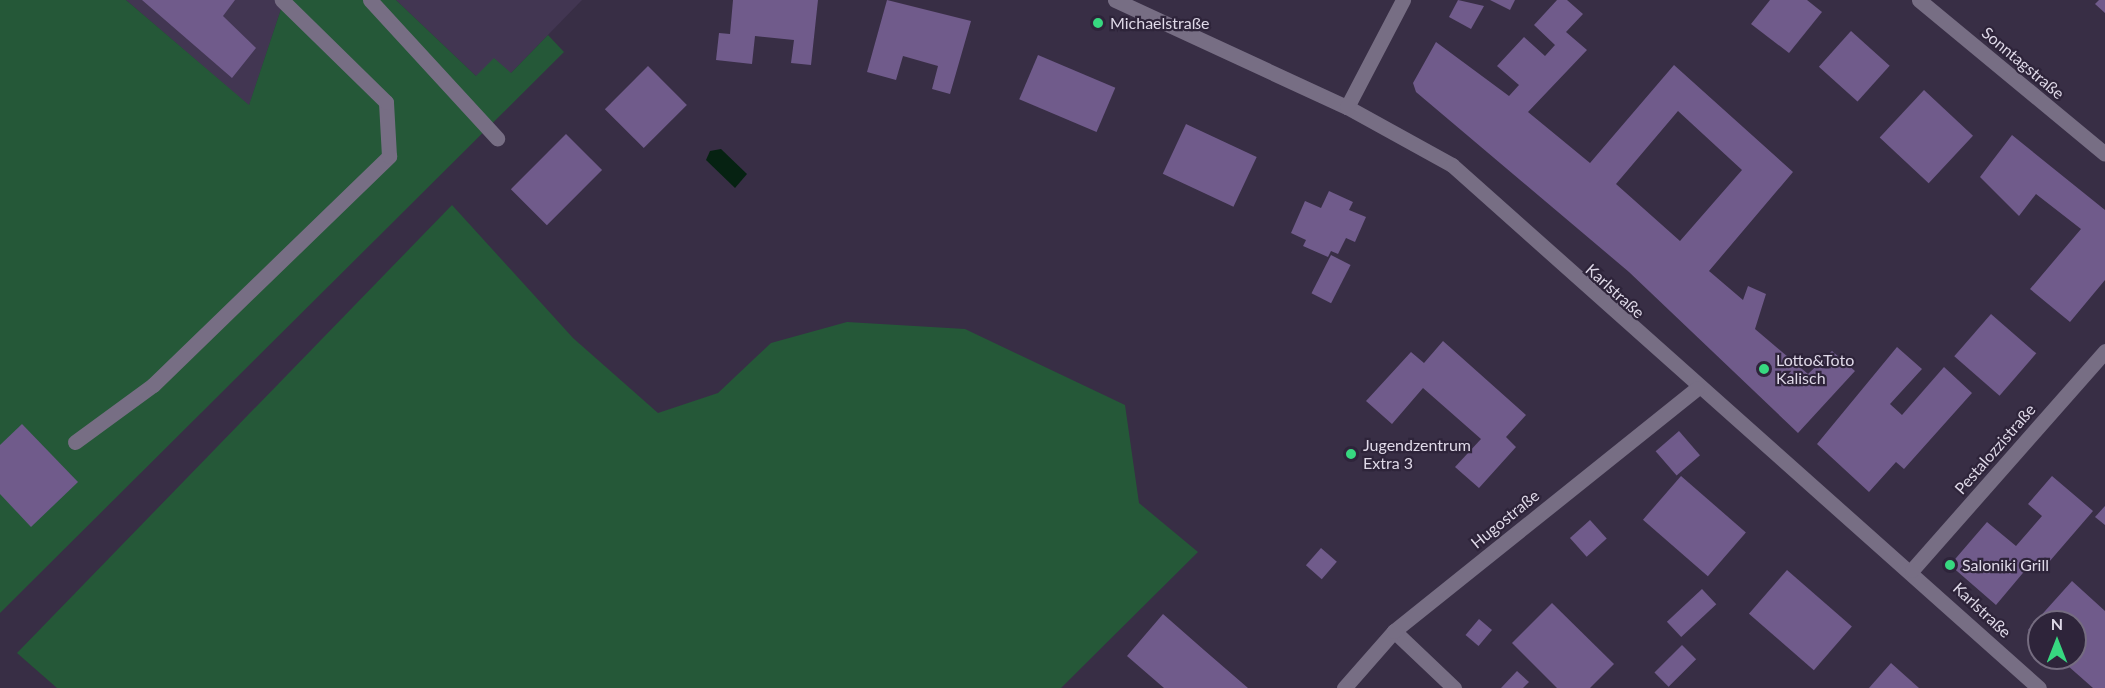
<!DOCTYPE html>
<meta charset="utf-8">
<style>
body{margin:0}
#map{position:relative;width:2105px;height:688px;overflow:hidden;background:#382e45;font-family:Lato,sans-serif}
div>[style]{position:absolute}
.built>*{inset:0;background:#423652}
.green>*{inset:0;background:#255838}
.water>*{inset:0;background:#062212}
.building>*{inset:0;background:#705b8b;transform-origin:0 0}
.minor>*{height:15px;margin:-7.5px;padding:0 7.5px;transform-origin:7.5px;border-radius:7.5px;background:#776e84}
.dots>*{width:16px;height:16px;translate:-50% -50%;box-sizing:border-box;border:3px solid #2e243a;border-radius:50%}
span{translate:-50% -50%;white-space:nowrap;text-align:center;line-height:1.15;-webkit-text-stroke:4.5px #2e243a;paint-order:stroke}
.poi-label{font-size:16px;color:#dfd9e8}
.left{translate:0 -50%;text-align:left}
.street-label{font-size:16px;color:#dfd9e8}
.north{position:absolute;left:2027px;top:610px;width:60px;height:60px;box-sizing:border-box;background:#2e243a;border:2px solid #756c80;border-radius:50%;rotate:0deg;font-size:16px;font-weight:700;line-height:24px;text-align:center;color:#dfd9e8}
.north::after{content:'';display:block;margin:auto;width:21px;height:27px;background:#37d880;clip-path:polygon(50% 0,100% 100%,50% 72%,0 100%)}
</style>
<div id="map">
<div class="built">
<div style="clip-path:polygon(126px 0,284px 0,249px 106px)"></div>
<div style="clip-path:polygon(396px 0,582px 0,510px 74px,476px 76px)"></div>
</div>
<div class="green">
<div style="clip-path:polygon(0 0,126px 0,249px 105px,284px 0,396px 0,476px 76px,494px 58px,511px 73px,548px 35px,564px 52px,0 613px)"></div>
<div style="clip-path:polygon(452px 205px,573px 338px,658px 413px,718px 393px,771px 343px,847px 322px,965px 329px,1125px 405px,1139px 503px,1198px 552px,1061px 688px,57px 688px,17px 653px)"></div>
</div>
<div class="water">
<div style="clip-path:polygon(721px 149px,747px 174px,735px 188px,706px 160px,710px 151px)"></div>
</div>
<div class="building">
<div style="clip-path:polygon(142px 0,235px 0,223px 16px,256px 48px,232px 78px)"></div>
<div style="clip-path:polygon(733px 0,818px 0,811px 65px,791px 63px,794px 40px,755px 36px,752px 64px,716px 60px,719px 33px,730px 34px)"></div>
<div style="clip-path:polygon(887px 0,971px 21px,950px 94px,932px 89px,938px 66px,903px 56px,896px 80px,867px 72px)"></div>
<div style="clip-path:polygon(1458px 0,1484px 6px,1471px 29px,1449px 17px)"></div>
<div style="clip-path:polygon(1490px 0,1515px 0,1510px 10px)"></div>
<div style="clip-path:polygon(evenodd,1557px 0,1567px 0,1583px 14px,1566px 32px,1587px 50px,1528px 112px,1590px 163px,1674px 65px,1793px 172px,1709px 271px,1743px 300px,1748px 286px,1766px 294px,1755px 329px,1808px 374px,1832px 351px,1855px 371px,1798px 433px,1629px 272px,1416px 92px,1413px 83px,1436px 42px,1509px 96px,1519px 85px,1497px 66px,1524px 37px,1545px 56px,1555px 45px,1534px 25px,1557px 0,1678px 111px,1742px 170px,1680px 241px,1616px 184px,1678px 111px)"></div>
<div style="clip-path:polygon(1770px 0,1807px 0,1822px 12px,1789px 53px,1751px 24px)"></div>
<div style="clip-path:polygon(2099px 0,2105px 0,2105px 13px,2095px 4px)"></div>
<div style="left:1851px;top:31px;width:52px;height:48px;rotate:42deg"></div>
<div style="left:1038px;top:55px;width:84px;height:48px;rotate:23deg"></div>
<div style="left:648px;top:66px;width:55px;height:61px;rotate:45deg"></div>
<div style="left:1924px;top:90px;width:67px;height:65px;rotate:43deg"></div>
<div style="left:1186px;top:124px;width:78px;height:55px;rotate:25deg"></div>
<div style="left:566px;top:134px;width:51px;height:78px;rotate:45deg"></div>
<div style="clip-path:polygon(2012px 135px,2105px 210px,2105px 280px,2070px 322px,2030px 289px,2081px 229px,2036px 194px,2019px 216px,1980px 177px)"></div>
<div style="clip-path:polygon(1329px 191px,1353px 202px,1349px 210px,1366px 217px,1355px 242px,1346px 238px,1338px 254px,1331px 251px,1328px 257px,1303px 246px,1306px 240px,1291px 233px,1305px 201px,1321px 208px)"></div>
<div style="left:1331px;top:255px;width:22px;height:43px;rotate:27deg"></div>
<div style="left:1991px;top:314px;width:60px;height:56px;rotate:41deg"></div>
<div style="clip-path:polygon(1443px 341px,1526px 415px,1506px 437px,1516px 447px,1479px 488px,1455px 467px,1481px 439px,1423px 388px,1392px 424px,1366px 401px,1411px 352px,1424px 363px)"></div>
<div style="clip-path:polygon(1897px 347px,1922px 369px,1890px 404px,1902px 415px,1944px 367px,1972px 393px,1904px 469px,1896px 462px,1869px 492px,1817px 444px)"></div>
<div style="clip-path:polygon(22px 424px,78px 482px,31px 527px,0 494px,0 445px)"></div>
<div style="left:1679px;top:431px;width:32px;height:31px;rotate:49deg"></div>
<div style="left:1681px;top:476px;width:86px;height:58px;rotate:41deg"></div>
<div style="clip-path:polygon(2052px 476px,2093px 511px,2043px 569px,2033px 561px,1996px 605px,1950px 565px,1987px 522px,2016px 546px,2042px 516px,2028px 504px)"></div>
<div style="clip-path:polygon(2105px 506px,2105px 525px,2095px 517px)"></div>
<div style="left:1590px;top:520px;width:25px;height:27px;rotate:48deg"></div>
<div style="left:1321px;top:548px;width:21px;height:23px;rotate:41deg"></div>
<div style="left:1787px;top:570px;width:86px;height:58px;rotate:41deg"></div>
<div style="clip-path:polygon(2072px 581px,2105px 611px,2105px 688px,2093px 688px,2059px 658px,2075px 658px,2075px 622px,2039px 622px,2039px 640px,2028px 630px)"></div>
<div style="left:1702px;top:589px;width:21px;height:48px;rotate:47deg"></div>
<div style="clip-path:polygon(1552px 603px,1614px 664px,1590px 688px,1557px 688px,1512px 643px)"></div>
<div style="clip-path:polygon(1163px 614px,1204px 650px,1248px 688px,1164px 688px,1127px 656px)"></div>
<div style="left:1479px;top:619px;width:17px;height:21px;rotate:40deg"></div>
<div style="left:1682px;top:645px;width:20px;height:39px;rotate:45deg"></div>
<div style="clip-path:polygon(1891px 663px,1919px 688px,1869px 688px)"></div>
<div style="clip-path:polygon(1517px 671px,1529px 682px,1523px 688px,1501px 688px)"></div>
</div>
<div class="minor">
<div style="left:370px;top:0;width:188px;rotate:47.4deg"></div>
<div style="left:1115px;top:0;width:255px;rotate:24.8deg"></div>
<div style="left:1347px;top:107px;width:120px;rotate:28.9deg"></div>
<div style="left:1452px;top:165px;width:786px;rotate:41.7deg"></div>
<div style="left:1919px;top:0;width:241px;rotate:39.6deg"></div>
<div style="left:1347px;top:107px;width:121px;rotate:-62.4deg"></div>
<div style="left:75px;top:442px;width:97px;rotate:-36.2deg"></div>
<div style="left:153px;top:385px;width:329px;rotate:-44.1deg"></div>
<div style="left:389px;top:156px;width:54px;rotate:-93.2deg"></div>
<div style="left:386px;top:102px;width:146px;rotate:-135.6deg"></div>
<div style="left:1912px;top:570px;width:292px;rotate:-48.6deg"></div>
<div style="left:1394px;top:631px;width:83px;rotate:43.5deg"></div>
<div style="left:1344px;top:688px;width:76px;rotate:-48.7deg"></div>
<div style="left:1394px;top:631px;width:388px;rotate:-38.7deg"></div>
</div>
<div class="dots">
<div style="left:1098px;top:23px;background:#37d880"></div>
<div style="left:1764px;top:369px;background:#37d880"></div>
<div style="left:1351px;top:454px;background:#37d880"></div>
<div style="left:1950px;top:565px;background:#37d880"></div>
</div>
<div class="poi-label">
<span class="left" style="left:1110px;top:23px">Michaelstraße</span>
<span class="left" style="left:1776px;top:369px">Lotto&amp;Toto<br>Kalisch</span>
<span class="left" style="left:1363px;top:454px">Jugendzentrum<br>Extra 3</span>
<span class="left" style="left:1962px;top:565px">Saloniki Grill</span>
</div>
<div class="street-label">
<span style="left:2023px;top:63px;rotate:40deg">Sonntagstraße</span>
<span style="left:1615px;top:291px;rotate:42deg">Karlstraße</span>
<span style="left:1995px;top:449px;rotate:-49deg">Pestalozzistraße</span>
<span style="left:1505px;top:519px;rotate:-39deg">Hugostraße</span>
<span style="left:1982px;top:610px;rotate:43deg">Karlstraße</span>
</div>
<div class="north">N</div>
</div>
